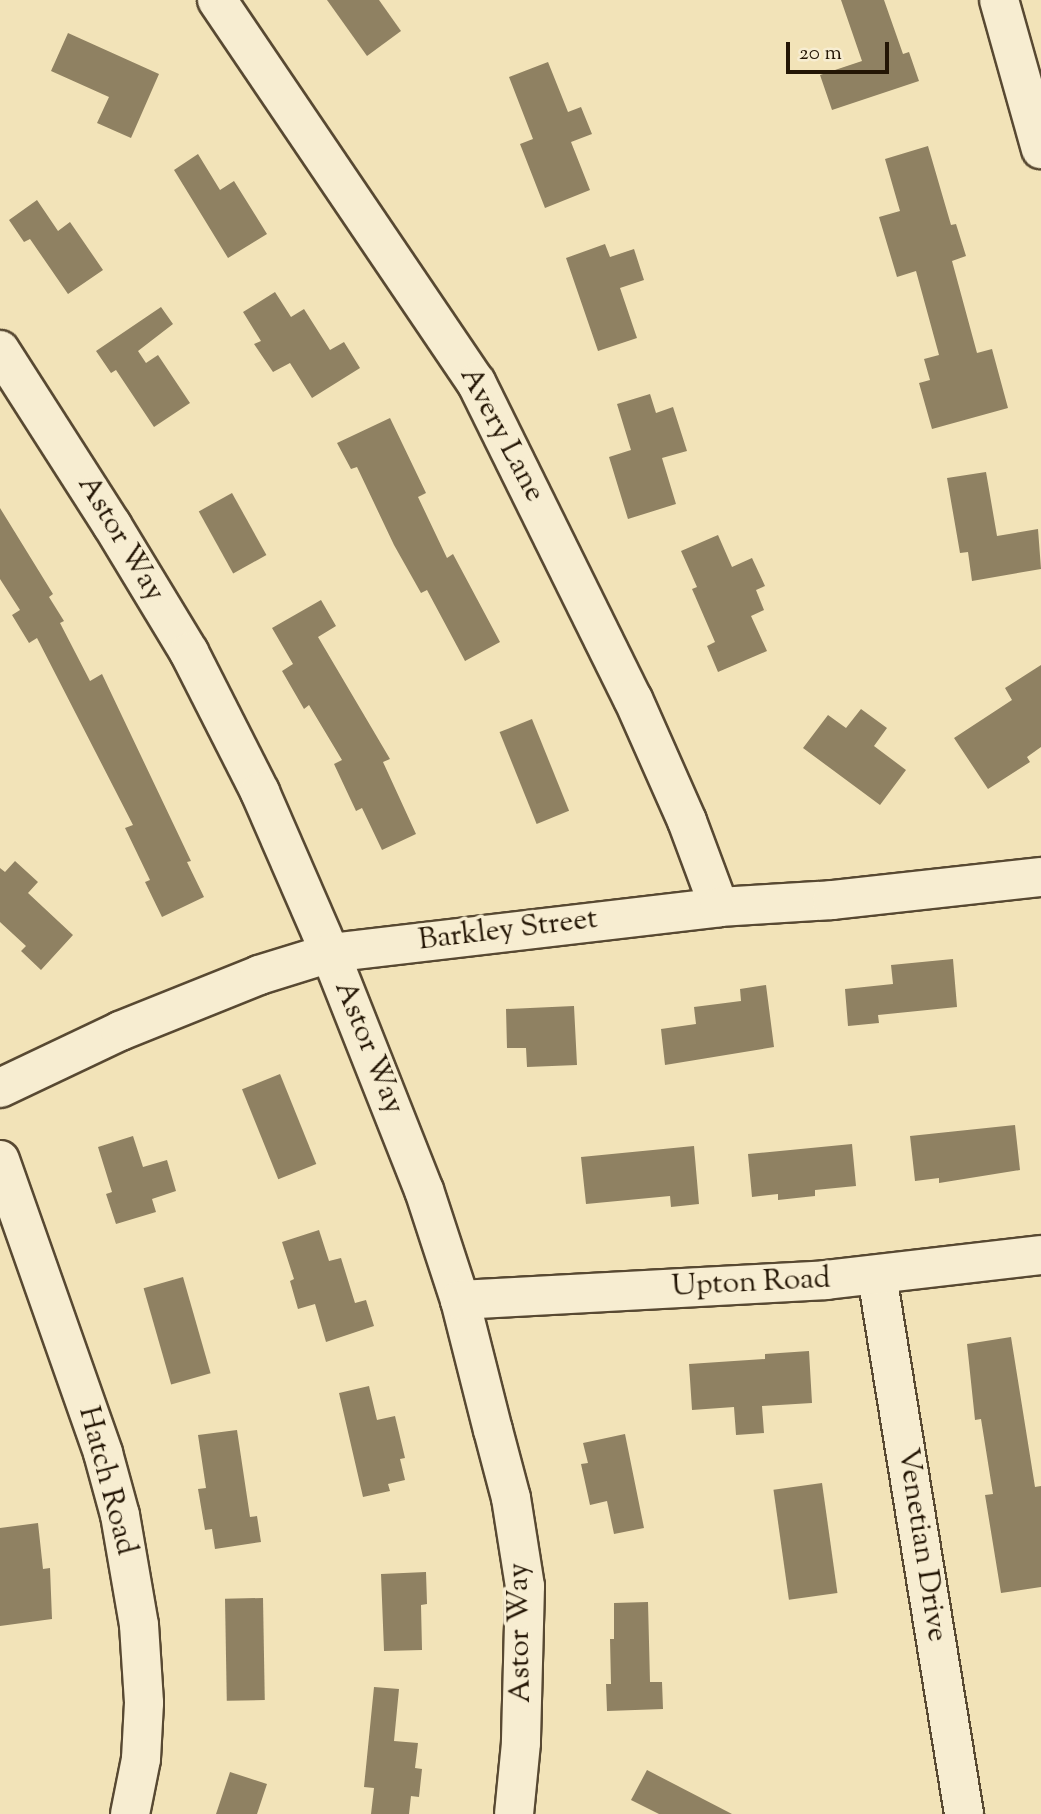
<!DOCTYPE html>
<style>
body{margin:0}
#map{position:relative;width:1041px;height:1814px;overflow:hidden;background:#f2e3b8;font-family:"Sorts Mill Goudy",serif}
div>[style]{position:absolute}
.building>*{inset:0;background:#8f8162;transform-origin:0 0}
.roads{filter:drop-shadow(2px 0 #584932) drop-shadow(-2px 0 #584932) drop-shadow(0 2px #584932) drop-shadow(0 -2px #584932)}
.minor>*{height:38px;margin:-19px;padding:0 19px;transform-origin:19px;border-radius:19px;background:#f7edd1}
span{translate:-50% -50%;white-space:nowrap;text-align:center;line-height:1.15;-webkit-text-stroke:7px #f7edd1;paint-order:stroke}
.street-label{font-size:30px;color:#241605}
.scale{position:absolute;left:786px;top:42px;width:103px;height:32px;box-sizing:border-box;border:4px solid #241605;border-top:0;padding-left:9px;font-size:21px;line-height:24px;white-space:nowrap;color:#241605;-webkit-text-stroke:5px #f7edd1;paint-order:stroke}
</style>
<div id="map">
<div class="building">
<div style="clip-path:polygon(327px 0,379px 0,401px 31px,367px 56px)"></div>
<div style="clip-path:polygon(841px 0,884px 0,903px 54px,909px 52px,919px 81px,832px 110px,820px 75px,862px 61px)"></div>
<div style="clip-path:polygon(68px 33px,159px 74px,131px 138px,97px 123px,109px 97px,51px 71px)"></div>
<div style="clip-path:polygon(548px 62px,568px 112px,581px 107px,592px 134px,571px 142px,590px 190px,545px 208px,520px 144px,533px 139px,509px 77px)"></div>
<div style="clip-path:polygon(928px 146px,951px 225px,956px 224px,966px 256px,952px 261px,977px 353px,992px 349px,1008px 408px,932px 429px,919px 383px,930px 380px,924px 359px,939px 355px,916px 271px,897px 277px,879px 217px,900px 211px,885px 159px)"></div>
<div style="clip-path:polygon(198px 154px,220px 190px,234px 181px,267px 234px,228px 258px,174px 170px)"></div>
<div style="clip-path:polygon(37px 200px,58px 231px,70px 222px,103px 270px,68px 294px,30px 239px,24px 242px,9px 220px)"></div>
<div style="clip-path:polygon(605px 244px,610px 257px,634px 249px,644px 280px,620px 288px,637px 338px,598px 351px,566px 258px)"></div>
<div style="clip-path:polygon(275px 292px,291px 317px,304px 309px,330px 350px,344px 342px,360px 368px,312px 398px,290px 363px,273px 372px,254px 344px,261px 341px,243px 312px)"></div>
<div style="clip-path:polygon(161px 307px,173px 324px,138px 351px,146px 363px,158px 355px,190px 403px,154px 427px,116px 370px,111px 373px,96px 351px)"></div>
<div style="clip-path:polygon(650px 394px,656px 413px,673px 407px,687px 451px,662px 458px,676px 504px,628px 519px,609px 457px,631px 450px,617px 404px)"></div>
<div style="clip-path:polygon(390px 418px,426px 493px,418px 497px,447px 558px,453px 554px,500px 642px,465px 661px,427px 590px,421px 593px,394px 545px,357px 467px,351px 469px,337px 443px)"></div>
<div style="clip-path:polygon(986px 472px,997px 536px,1038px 529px,1041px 569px,972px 581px,968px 552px,960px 553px,947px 478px)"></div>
<div style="left:232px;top:493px;width:71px;height:38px;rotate:61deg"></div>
<div style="clip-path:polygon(0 508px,53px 594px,49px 597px,64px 621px,60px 623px,90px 681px,102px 674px,191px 861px,187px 862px,204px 897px,162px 917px,145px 882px,150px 880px,125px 828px,133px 825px,37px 638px,29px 643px,12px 615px,20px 610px,0 579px)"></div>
<div style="clip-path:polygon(718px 535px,732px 567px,752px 558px,765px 586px,756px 590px,764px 610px,751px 616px,767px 651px,718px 672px,707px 646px,715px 642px,692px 589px,697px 587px,681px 551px)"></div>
<div style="clip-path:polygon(321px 600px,336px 626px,318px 637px,390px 759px,383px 762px,416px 834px,382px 850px,362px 808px,356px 811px,334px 764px,342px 760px,309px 705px,304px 709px,282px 671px,293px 664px,272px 628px)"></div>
<div style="clip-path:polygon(1041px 665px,1041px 747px,1027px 757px,1030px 762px,988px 789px,954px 738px,1012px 700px,1005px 688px)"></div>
<div style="clip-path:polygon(861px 709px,887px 728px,874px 746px,906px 770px,880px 805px,803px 748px,828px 715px,846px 728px)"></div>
<div style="left:532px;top:719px;width:99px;height:35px;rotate:68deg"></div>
<div style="clip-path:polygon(15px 861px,38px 882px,28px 893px,73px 935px,41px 970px,21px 951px,26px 946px,0 922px,0 868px,5px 872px)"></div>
<div style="clip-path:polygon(953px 959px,957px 1007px,878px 1015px,879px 1023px,848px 1026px,845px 989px,893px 984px,891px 965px)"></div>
<div style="clip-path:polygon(766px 985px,774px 1047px,665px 1065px,661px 1029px,696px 1024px,694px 1007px,741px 1001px,740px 989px)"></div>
<div style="clip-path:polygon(574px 1006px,577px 1065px,527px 1067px,526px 1048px,507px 1048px,506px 1009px)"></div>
<div style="left:280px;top:1074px;width:97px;height:41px;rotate:68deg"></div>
<div style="clip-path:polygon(1015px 1125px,1020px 1170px,939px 1183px,939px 1178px,915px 1181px,910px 1136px)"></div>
<div style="clip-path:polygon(133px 1136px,143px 1167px,167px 1160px,176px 1191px,152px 1199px,156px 1212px,116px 1224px,106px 1194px,112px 1192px,98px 1147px)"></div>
<div style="clip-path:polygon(852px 1144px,856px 1186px,815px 1190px,815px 1196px,778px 1200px,778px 1194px,752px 1197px,748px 1154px)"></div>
<div style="clip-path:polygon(694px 1146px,699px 1204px,671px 1207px,670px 1196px,586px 1204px,581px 1157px)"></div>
<div style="clip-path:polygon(319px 1230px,329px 1261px,341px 1258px,355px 1303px,366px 1300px,374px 1326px,326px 1342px,315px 1304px,298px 1309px,290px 1281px,294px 1279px,282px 1242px)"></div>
<div style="left:183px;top:1277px;width:100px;height:41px;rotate:74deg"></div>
<div style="clip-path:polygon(1011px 1337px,1035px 1487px,1041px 1486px,1041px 1587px,1001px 1593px,985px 1495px,993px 1494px,981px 1419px,975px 1420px,967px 1344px)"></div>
<div style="clip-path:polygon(809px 1351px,812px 1403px,762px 1406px,764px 1433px,736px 1435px,734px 1407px,692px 1410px,689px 1364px,765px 1359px,765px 1354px)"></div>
<div style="clip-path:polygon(369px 1386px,377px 1420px,395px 1416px,405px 1458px,400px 1459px,405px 1480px,388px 1484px,390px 1491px,363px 1497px,339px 1393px)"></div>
<div style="clip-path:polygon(237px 1430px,250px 1517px,257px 1516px,261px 1542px,215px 1549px,212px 1529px,205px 1530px,198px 1489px,206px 1488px,198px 1435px)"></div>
<div style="clip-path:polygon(625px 1434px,644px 1528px,614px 1534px,607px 1501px,590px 1505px,581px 1464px,588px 1463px,583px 1443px)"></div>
<div style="left:822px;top:1483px;width:111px;height:49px;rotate:82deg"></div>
<div style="clip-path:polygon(38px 1523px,43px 1569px,50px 1568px,52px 1619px,0 1626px,0 1528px)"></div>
<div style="clip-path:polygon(426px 1572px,427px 1604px,421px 1605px,422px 1650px,384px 1651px,381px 1574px)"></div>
<div style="left:263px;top:1598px;width:102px;height:38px;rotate:89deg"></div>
<div style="clip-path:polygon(648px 1602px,650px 1682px,662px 1682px,663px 1709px,607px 1711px,606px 1684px,611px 1684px,610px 1639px,614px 1639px,614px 1603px)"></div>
<div style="clip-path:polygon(374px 1687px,399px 1689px,394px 1741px,418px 1743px,415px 1768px,422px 1769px,419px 1797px,411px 1796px,409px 1814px,371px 1814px,374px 1788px,364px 1787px)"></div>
<div style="clip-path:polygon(647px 1770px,732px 1814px,659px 1814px,631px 1800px)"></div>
<div style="clip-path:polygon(230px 1772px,267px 1784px,257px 1814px,216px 1814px)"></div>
</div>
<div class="roads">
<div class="minor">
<div style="left:217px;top:0;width:462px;rotate:55.9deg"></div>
<div style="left:476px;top:382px;width:354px;rotate:63.7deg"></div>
<div style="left:633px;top:699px;width:133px;rotate:66.1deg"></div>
<div style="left:687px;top:821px;width:92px;rotate:69.6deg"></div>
<div style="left:999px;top:0;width:155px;rotate:74.3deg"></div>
<div style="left:0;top:350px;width:208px;rotate:57.4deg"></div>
<div style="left:112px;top:525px;width:149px;rotate:58.8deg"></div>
<div style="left:189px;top:652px;width:157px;rotate:63.1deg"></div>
<div style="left:260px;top:792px;width:176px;rotate:66.5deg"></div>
<div style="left:330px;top:953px;width:255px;rotate:68.4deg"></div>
<div style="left:424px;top:1190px;width:116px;rotate:71.9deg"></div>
<div style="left:460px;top:1300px;width:134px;rotate:75.8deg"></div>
<div style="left:493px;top:1430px;width:70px;rotate:75.2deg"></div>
<div style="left:511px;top:1498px;width:89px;rotate:81deg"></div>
<div style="left:525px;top:1586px;width:157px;rotate:91.5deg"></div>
<div style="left:521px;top:1743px;width:71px;rotate:95.6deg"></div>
<div style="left:0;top:1088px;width:133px;rotate:-25.4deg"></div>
<div style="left:120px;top:1031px;width:150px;rotate:-21.9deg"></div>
<div style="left:259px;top:975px;width:74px;rotate:-17.2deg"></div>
<div style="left:330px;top:953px;width:392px;rotate:-6.7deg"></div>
<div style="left:719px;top:907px;width:113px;rotate:-3.5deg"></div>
<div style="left:832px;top:900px;width:210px;rotate:-6.3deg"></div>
<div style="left:0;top:1160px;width:311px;rotate:70.6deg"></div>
<div style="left:103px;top:1453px;width:64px;rotate:74.7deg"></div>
<div style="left:120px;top:1515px;width:112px;rotate:80.2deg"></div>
<div style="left:139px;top:1625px;width:78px;rotate:86.3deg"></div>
<div style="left:144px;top:1703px;width:56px;rotate:93.1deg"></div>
<div style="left:141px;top:1759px;width:56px;rotate:101.3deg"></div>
<div style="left:877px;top:1276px;width:545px;rotate:80.81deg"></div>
<div style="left:460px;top:1300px;width:367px;rotate:-3.1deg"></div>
<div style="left:826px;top:1280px;width:216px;rotate:-6.6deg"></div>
</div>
</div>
<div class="street-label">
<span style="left:501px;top:435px;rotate:62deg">Avery Lane</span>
<span style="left:120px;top:539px;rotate:59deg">Astor Way</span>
<span style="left:508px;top:931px;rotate:-7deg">Barkley Street</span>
<span style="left:368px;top:1048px;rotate:68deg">Astor Way</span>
<span style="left:751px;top:1284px;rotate:-3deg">Upton Road</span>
<span style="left:106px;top:1481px;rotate:75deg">Hatch Road</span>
<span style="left:921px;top:1545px;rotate:81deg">Venetian Drive</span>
<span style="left:521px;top:1633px;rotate:-91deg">Astor Way</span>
</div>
<div class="scale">20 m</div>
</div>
